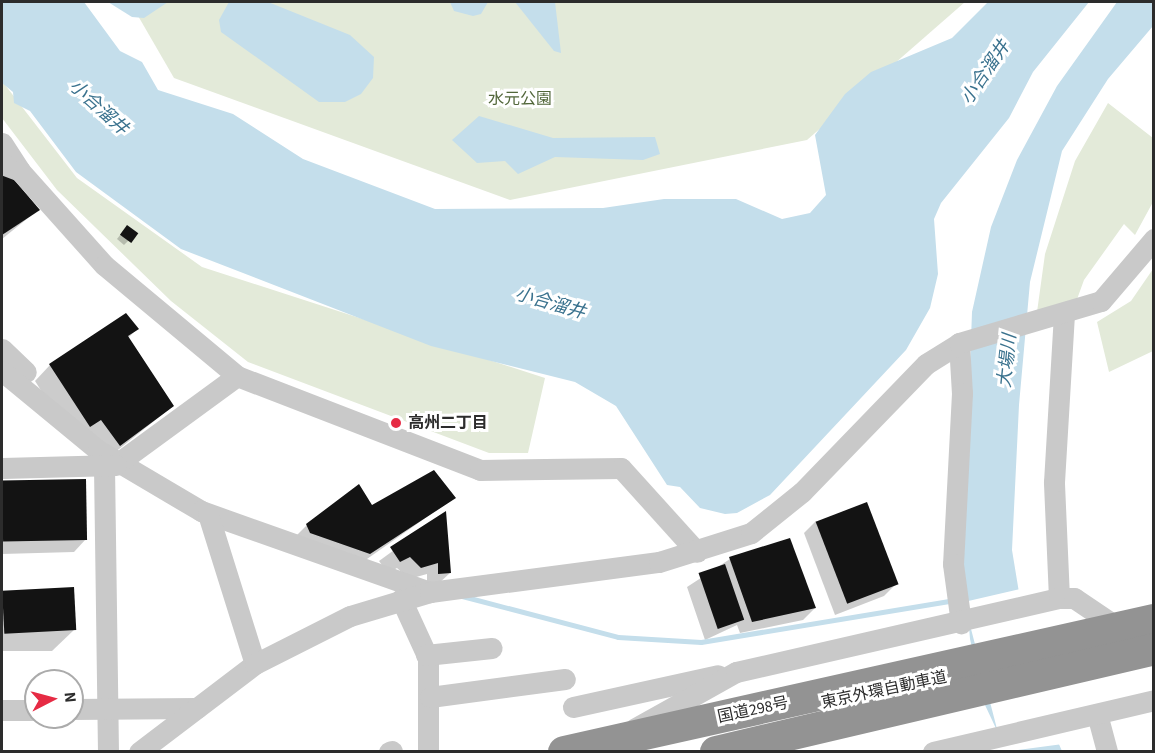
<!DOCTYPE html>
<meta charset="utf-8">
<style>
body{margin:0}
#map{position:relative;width:1155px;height:753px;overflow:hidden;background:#fff;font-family:"Source Sans 3","Noto Sans JP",sans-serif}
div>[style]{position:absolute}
.green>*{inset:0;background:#e3ead9}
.water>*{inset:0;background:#c4deeb}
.pier>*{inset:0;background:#fff}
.shadow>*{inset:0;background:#0003}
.stream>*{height:5px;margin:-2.5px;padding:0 2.5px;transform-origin:2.5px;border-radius:2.5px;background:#c4deeb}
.building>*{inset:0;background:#131313;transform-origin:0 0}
.minor>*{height:21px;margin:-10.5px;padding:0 10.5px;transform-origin:10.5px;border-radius:10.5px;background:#c9c9c9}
.highway>*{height:32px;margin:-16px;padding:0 16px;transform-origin:16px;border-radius:16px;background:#939393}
.dots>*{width:16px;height:16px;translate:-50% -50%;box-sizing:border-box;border:3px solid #fff;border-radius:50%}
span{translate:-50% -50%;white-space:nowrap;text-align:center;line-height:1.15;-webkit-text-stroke:6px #fff;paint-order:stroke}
.park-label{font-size:16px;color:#52673a}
.poi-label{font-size:16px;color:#2c2c2c;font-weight:700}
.left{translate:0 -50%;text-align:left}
.street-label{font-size:16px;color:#2c2c2c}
.water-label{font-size:18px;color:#3a728e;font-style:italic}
.frame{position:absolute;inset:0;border:3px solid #2c2c2c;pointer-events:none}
.north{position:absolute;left:24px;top:669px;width:60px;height:60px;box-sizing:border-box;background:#fff;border:2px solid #ababab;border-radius:50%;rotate:84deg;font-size:16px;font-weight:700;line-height:24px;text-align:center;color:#2c2c2c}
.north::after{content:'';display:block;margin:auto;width:21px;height:27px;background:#e62b44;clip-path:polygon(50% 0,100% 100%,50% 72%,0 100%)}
</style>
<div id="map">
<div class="green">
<div style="clip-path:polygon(130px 2px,965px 2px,807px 140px,510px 200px,174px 78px)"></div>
<div style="clip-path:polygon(2px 81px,77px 178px,202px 267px,545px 378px,528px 453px,489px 453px,248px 362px,171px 301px,57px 190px,2px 118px)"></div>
<div style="clip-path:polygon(1108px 103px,1153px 138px,1153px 202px,1135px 235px,1124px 224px,1084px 280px,1076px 302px,1037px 312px,1045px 254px,1075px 161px)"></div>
<div style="clip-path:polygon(1153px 269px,1153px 351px,1109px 372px,1097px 322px,1131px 301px)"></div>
</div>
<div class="water">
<div style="clip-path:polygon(2px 2px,84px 2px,120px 51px,142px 62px,158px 90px,233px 114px,303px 159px,435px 209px,603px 208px,664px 199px,736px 199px,782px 219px,810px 213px,826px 195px,815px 135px,845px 94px,871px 72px,952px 38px,988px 2px,1089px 2px,1033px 72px,1009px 118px,941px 203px,934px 219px,938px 274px,930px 308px,906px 350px,770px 495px,737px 513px,725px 514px,700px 508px,680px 487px,667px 485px,616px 406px,575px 382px,431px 346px,181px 249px,76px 172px,30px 111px,14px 103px,13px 92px,2px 83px)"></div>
<div style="clip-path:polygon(108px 2px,168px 2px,144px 18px,132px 17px)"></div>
<div style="clip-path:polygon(229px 2px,268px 2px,350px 35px,374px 57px,373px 78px,361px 94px,345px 102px,319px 102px,221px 32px,219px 20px)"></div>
<div style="clip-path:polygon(450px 2px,488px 2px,481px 14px,473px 16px,454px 11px)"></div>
<div style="clip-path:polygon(515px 2px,555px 2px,561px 53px,554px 51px)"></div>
<div style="clip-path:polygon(1117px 2px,1153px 2px,1153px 26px,1108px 79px,1062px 151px,1030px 282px,1019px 405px,1012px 550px,1035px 690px,1062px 751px,1007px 752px,985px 705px,970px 639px,963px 558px,972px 312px,991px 227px,1017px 160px,1057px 86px)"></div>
<div style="clip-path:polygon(479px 116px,553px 138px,655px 137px,660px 154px,643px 160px,555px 157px,518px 174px,505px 161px,477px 163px,452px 140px)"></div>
</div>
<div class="pier">
<div style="clip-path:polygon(1020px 589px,1038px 689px,1063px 744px,1003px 752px,964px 602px)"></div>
</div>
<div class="shadow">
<div style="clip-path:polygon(2px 175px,10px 177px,38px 210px,2px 239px)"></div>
<div style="clip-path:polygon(124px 230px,136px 233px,124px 245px,117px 239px)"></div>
<div style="clip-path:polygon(137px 329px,128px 338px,173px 406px,104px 461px,74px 442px,35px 381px,50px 365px)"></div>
<div style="clip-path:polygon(2px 481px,85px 481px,86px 539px,74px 552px,2px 554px)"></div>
<div style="clip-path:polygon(454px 498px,357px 566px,295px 537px,307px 525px,371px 507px)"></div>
<div style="clip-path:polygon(445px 513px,450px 573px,437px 585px,427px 585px,427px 574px,409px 579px,397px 568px,388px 573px,379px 561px)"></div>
<div style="clip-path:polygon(816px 521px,896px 584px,884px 596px,835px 615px,804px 533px)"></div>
<div style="clip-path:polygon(730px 559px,815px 608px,803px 620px,740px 633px,737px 625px,705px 640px,687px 587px)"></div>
<div style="clip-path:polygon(73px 589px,75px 629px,52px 651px,2px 651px,2px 592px)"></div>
</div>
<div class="stream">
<div style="left:462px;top:596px;width:161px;rotate:14.7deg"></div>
<div style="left:618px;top:637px;width:83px;rotate:3.4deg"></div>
<div style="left:701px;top:642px;width:256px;rotate:-9.4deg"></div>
</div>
<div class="building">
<div style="clip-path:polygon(2px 174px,11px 176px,40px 210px,2px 235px)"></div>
<div style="left:127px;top:225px;width:14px;height:12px;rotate:36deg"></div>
<div style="clip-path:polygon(126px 313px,139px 329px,128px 336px,174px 406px,120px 446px,101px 420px,90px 427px,49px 364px)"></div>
<div style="clip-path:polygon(434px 470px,456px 498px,370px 554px,310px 533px,306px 524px,359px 484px,372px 505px)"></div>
<div style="left:86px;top:479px;width:61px;height:84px;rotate:89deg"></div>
<div style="left:867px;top:502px;width:88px;height:55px;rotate:69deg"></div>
<div style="clip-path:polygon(446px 511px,451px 573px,438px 574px,438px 563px,421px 568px,410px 557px,400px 562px,390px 547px)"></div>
<div style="clip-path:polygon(790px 538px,816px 608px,752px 622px,729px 557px)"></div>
<div style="left:725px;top:564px;width:59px;height:28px;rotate:71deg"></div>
<div style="left:74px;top:587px;width:43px;height:72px;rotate:87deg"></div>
</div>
<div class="minor">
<div style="left:2px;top:143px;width:33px;rotate:57deg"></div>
<div style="left:2px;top:164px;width:19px;rotate:21deg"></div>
<div style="left:20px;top:171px;width:126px;rotate:48.2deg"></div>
<div style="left:104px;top:265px;width:173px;rotate:39.8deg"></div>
<div style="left:237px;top:376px;width:261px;rotate:21.1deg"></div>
<div style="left:480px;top:470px;width:141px;rotate:-0.8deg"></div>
<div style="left:621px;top:468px;width:113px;rotate:47.9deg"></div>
<div style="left:959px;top:343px;width:50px;rotate:86.6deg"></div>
<div style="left:962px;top:393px;width:171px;rotate:93deg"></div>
<div style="left:953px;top:564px;width:60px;rotate:82.3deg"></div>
<div style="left:2px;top:349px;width:33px;rotate:44deg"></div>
<div style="left:2px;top:371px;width:124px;rotate:39.5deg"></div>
<div style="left:98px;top:450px;width:120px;rotate:30.6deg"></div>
<div style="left:201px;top:511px;width:243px;rotate:19.5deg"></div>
<div style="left:118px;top:463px;width:147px;rotate:-36.2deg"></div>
<div style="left:104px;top:466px;width:286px;rotate:89.2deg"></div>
<div style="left:2px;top:468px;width:114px;rotate:-1.5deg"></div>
<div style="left:208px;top:514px;width:157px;rotate:72.6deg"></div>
<div style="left:1059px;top:598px;width:116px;rotate:-92.5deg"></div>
<div style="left:1054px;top:482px;width:167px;rotate:-86.6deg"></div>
<div style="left:401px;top:599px;width:65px;rotate:65.4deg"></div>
<div style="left:428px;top:658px;width:94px;rotate:90deg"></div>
<div style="left:426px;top:655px;width:66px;rotate:-6.1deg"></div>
<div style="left:430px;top:697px;width:136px;rotate:-7.6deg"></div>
<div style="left:573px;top:707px;width:148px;rotate:-12.4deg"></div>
<div style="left:72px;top:709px;width:125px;rotate:-0.5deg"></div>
<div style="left:2px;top:710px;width:34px"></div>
<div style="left:1097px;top:714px;width:39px;rotate:75deg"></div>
<div style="left:634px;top:729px;width:117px;rotate:-29.2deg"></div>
<div style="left:736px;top:672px;width:331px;rotate:-12.9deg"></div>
<div style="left:1059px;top:598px;width:15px"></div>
<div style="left:1074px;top:598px;width:55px;rotate:34deg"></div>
<div style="left:139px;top:752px;width:146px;rotate:-37.2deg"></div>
<div style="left:255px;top:664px;width:106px;rotate:-26.8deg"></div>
<div style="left:350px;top:616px;width:84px;rotate:-16.7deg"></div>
<div style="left:430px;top:592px;width:231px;rotate:-7.5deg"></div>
<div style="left:659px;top:562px;width:96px;rotate:-17.5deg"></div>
<div style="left:751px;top:533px;width:65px;rotate:-38.8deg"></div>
<div style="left:802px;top:492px;width:178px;rotate:-45.9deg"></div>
<div style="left:926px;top:364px;width:39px;rotate:-32deg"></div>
<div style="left:959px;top:343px;width:148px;rotate:-16.5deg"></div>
<div style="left:1101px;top:301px;width:82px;rotate:-49.5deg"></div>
<div style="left:389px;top:752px;width:3px;rotate:-18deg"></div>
<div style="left:933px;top:752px;width:227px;rotate:-13.2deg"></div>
</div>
<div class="highway">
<div style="left:564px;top:752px;width:605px;rotate:-12.61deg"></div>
<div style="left:716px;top:752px;width:450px;rotate:-13.2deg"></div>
</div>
<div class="dots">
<div style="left:396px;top:423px;background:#e62b44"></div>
</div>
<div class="park-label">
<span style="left:520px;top:99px">水元公園</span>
</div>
<div class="poi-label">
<span class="left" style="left:408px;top:423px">高州二丁目</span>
</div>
<div class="street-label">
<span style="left:884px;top:690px;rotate:-12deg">東京外環自動車道</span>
<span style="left:753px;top:710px;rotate:-12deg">国道298号</span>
</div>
<div class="water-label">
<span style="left:986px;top:73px;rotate:-56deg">小合溜井</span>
<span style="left:98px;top:108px;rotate:42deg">小合溜井</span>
<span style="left:550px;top:304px;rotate:16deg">小合溜井</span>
<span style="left:1008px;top:361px;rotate:-84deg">大場川</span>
</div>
<div class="frame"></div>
<div class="north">N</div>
</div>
